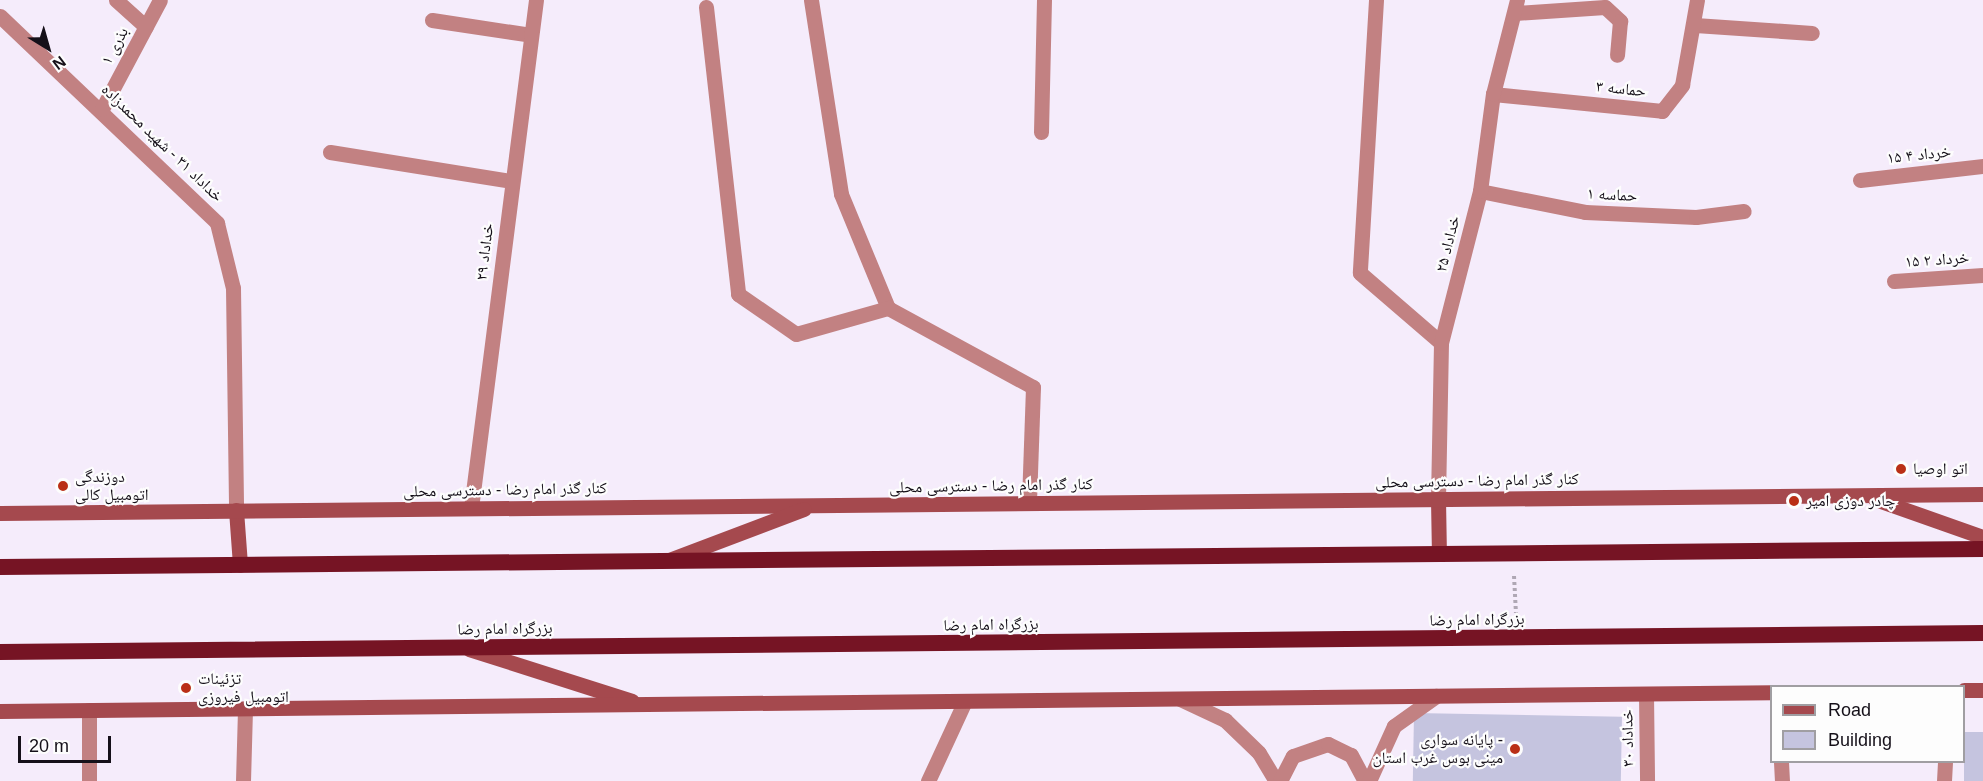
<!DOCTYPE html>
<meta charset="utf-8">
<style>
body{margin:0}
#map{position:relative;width:1983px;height:781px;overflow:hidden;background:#f5ecfb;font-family:Helvetica,"Noto Naskh Arabic",sans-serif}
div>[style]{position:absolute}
.building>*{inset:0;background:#c5c4df;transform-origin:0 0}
.path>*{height:4px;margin-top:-2px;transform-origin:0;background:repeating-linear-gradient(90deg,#afa7b4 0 3px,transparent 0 6px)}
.minor>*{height:15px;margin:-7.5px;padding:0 7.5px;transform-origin:7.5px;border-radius:7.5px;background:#c28182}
.tertiary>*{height:15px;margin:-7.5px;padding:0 7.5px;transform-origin:7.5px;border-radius:7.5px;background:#c28182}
.secondary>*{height:15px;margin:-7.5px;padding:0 7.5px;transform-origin:7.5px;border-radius:7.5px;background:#a5494e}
.trunk>*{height:16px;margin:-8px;padding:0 8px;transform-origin:8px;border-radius:8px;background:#761424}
.dots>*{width:16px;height:16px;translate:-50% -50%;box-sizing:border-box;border:3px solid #fdfdfd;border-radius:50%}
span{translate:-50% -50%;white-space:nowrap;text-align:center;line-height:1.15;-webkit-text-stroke:4.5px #fdfdfd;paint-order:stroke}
.street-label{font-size:16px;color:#151019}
.poi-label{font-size:16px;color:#151019}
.left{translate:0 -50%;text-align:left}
.right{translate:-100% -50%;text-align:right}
.legend{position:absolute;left:1770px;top:685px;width:195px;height:78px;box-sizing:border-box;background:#fdfdfd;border:2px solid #a09ea2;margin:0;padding:8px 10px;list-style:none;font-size:18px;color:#151019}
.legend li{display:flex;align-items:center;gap:12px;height:30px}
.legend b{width:30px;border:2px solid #a09ea2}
.north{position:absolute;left:18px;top:18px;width:60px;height:60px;-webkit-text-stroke:4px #fdfdfd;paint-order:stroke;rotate:143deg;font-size:16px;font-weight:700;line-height:24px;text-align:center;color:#151019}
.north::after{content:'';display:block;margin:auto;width:21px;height:27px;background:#151019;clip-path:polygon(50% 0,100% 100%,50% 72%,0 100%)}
.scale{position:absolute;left:18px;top:736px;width:93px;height:27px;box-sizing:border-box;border:3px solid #151019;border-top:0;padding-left:8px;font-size:18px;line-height:21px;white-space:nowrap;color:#151019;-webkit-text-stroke:4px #fdfdfd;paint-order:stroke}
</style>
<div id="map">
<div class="building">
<div style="left:1414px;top:713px;width:208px;height:70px;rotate:1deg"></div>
<div style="left:1964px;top:732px;width:19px;height:49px"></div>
</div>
<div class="path">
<div style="left:1514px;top:576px;width:37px;rotate:87deg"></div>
</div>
<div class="minor">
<div style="left:116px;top:0;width:40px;rotate:42deg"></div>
<div style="left:811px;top:0;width:196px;rotate:81.2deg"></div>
<div style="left:841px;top:194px;width:123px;rotate:67.6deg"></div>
<div style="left:888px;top:308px;width:165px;rotate:28.6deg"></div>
<div style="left:1033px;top:387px;width:116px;rotate:92deg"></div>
<div style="left:1376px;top:0;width:273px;rotate:93.4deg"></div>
<div style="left:1360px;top:273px;width:107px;rotate:40.8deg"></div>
<div style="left:706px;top:7px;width:289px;rotate:83.6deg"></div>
<div style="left:738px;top:294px;width:70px;rotate:34.6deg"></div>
<div style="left:796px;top:334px;width:96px;rotate:-15.8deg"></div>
<div style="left:1515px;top:13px;width:90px;rotate:-3.8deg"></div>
<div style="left:1605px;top:7px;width:21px;rotate:43deg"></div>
<div style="left:1620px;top:21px;width:34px;rotate:95deg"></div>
<div style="left:0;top:16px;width:300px;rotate:43.6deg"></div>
<div style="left:217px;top:223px;width:67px;rotate:76.2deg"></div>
<div style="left:233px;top:288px;width:222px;rotate:89.2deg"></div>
<div style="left:432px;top:20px;width:100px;rotate:8.6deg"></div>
<div style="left:1695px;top:25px;width:117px;rotate:3.9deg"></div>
<div style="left:1493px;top:94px;width:170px;rotate:5.7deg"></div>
<div style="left:1662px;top:111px;width:33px;rotate:-52deg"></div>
<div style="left:1682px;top:85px;width:86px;rotate:-80deg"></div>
<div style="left:102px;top:109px;width:123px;rotate:-62deg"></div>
<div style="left:1041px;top:132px;width:132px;rotate:-88.7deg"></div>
<div style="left:330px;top:152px;width:184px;rotate:9.1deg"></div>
<div style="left:1860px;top:180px;width:124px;rotate:-6.5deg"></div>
<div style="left:1480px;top:191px;width:107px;rotate:11.3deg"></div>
<div style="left:1585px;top:212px;width:111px;rotate:2.6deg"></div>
<div style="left:1696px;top:217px;width:48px;rotate:-7.1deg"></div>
<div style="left:1894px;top:281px;width:89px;rotate:-3.9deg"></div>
<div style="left:471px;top:508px;width:512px;rotate:-82.71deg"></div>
<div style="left:1646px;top:694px;width:87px;rotate:89.3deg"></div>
<div style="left:1781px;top:762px;width:19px;rotate:87deg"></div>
<div style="left:89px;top:781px;width:71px;rotate:-90deg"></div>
<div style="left:243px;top:781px;width:72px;rotate:-88.4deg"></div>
<div style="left:928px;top:781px;width:88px;rotate:-65.2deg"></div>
<div style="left:1944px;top:781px;width:19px;rotate:-87deg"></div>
</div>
<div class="tertiary">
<div style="left:1438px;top:499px;width:156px;rotate:-88.9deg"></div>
<div style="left:1441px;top:343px;width:157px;rotate:-75.6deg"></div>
<div style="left:1480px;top:191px;width:98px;rotate:-82.4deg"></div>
<div style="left:1493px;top:94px;width:97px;rotate:-75.7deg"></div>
<div style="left:1180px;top:699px;width:50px;rotate:25deg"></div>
<div style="left:1225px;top:720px;width:47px;rotate:44.1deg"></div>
<div style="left:1259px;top:753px;width:33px;rotate:59deg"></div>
<div style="left:1280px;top:781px;width:28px;rotate:-63deg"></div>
<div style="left:1293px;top:756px;width:37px;rotate:-19deg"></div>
<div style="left:1328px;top:744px;width:25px;rotate:26deg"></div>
<div style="left:1351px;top:755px;width:30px;rotate:62deg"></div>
<div style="left:1369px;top:781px;width:60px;rotate:-65.6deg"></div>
<div style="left:1394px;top:726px;width:52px;rotate:-35.5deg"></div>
</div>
<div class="secondary">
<div style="left:1438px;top:499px;width:55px;rotate:89deg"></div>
<div style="left:1875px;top:499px;width:114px;rotate:19.4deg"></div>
<div style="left:236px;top:510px;width:55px;rotate:85.8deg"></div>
<div style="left:0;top:513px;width:1983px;rotate:-0.55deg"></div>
<div style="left:669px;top:560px;width:144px;rotate:-20.7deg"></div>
<div style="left:469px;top:649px;width:171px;rotate:17.7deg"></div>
<div style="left:1964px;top:690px;width:19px"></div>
<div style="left:0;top:711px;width:1772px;rotate:-0.61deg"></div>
</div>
<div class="trunk">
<div style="left:0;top:567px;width:1983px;rotate:-0.52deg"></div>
<div style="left:0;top:652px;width:1983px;rotate:-0.55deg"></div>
</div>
<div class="dots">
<div style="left:1901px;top:469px;background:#ba2f16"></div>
<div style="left:63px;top:486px;background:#ba2f16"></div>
<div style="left:1794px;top:501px;background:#ba2f16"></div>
<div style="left:186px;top:688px;background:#ba2f16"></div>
<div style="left:1515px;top:749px;background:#ba2f16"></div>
</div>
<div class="street-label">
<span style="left:115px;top:46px;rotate:-62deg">بذری ۱</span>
<span style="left:1621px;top:89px;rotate:6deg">حماسه ۳</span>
<span style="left:162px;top:143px;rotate:44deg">خداداد ۳۱ - شهید محمدزاده</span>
<span style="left:1919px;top:155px;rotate:-6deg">۱۵ خرداد ۴</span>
<span style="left:1612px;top:195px;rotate:3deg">حماسه ۱</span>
<span style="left:1448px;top:244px;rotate:-76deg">خداداد ۲۵</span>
<span style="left:485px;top:252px;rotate:-83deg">خداداد ۲۹</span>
<span style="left:1937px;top:260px;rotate:-4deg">۱۵ خرداد ۲</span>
<span style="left:1477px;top:481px;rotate:-1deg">کنار گذر امام رضا - دسترسی محلی</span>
<span style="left:991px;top:486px;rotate:-1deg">کنار گذر امام رضا - دسترسی محلی</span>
<span style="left:505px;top:490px;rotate:-1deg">کنار گذر امام رضا - دسترسی محلی</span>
<span style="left:1477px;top:620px;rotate:-1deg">بزرگراه امام رضا</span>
<span style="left:991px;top:625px;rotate:-1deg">بزرگراه امام رضا</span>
<span style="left:505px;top:629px;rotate:-1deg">بزرگراه امام رضا</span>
<span style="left:1628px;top:738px;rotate:-91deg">خداداد ۳۰</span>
</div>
<div class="poi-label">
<span class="left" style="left:1913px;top:469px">اتو اوصیا</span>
<span class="left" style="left:75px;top:486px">دوزندگی<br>اتومبیل کالی</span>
<span class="left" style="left:1806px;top:501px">چادر دوزی امیر</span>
<span class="left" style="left:198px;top:688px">تزئینات<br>اتومبیل فیروزی</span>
<span class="right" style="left:1503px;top:749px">پایانه سواری -<br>مینی بوس غرب استان</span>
</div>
<ul class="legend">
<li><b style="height:8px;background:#a5494e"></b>Road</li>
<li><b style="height:16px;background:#c5c4df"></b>Building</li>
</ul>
<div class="north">N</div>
<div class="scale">20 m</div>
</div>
